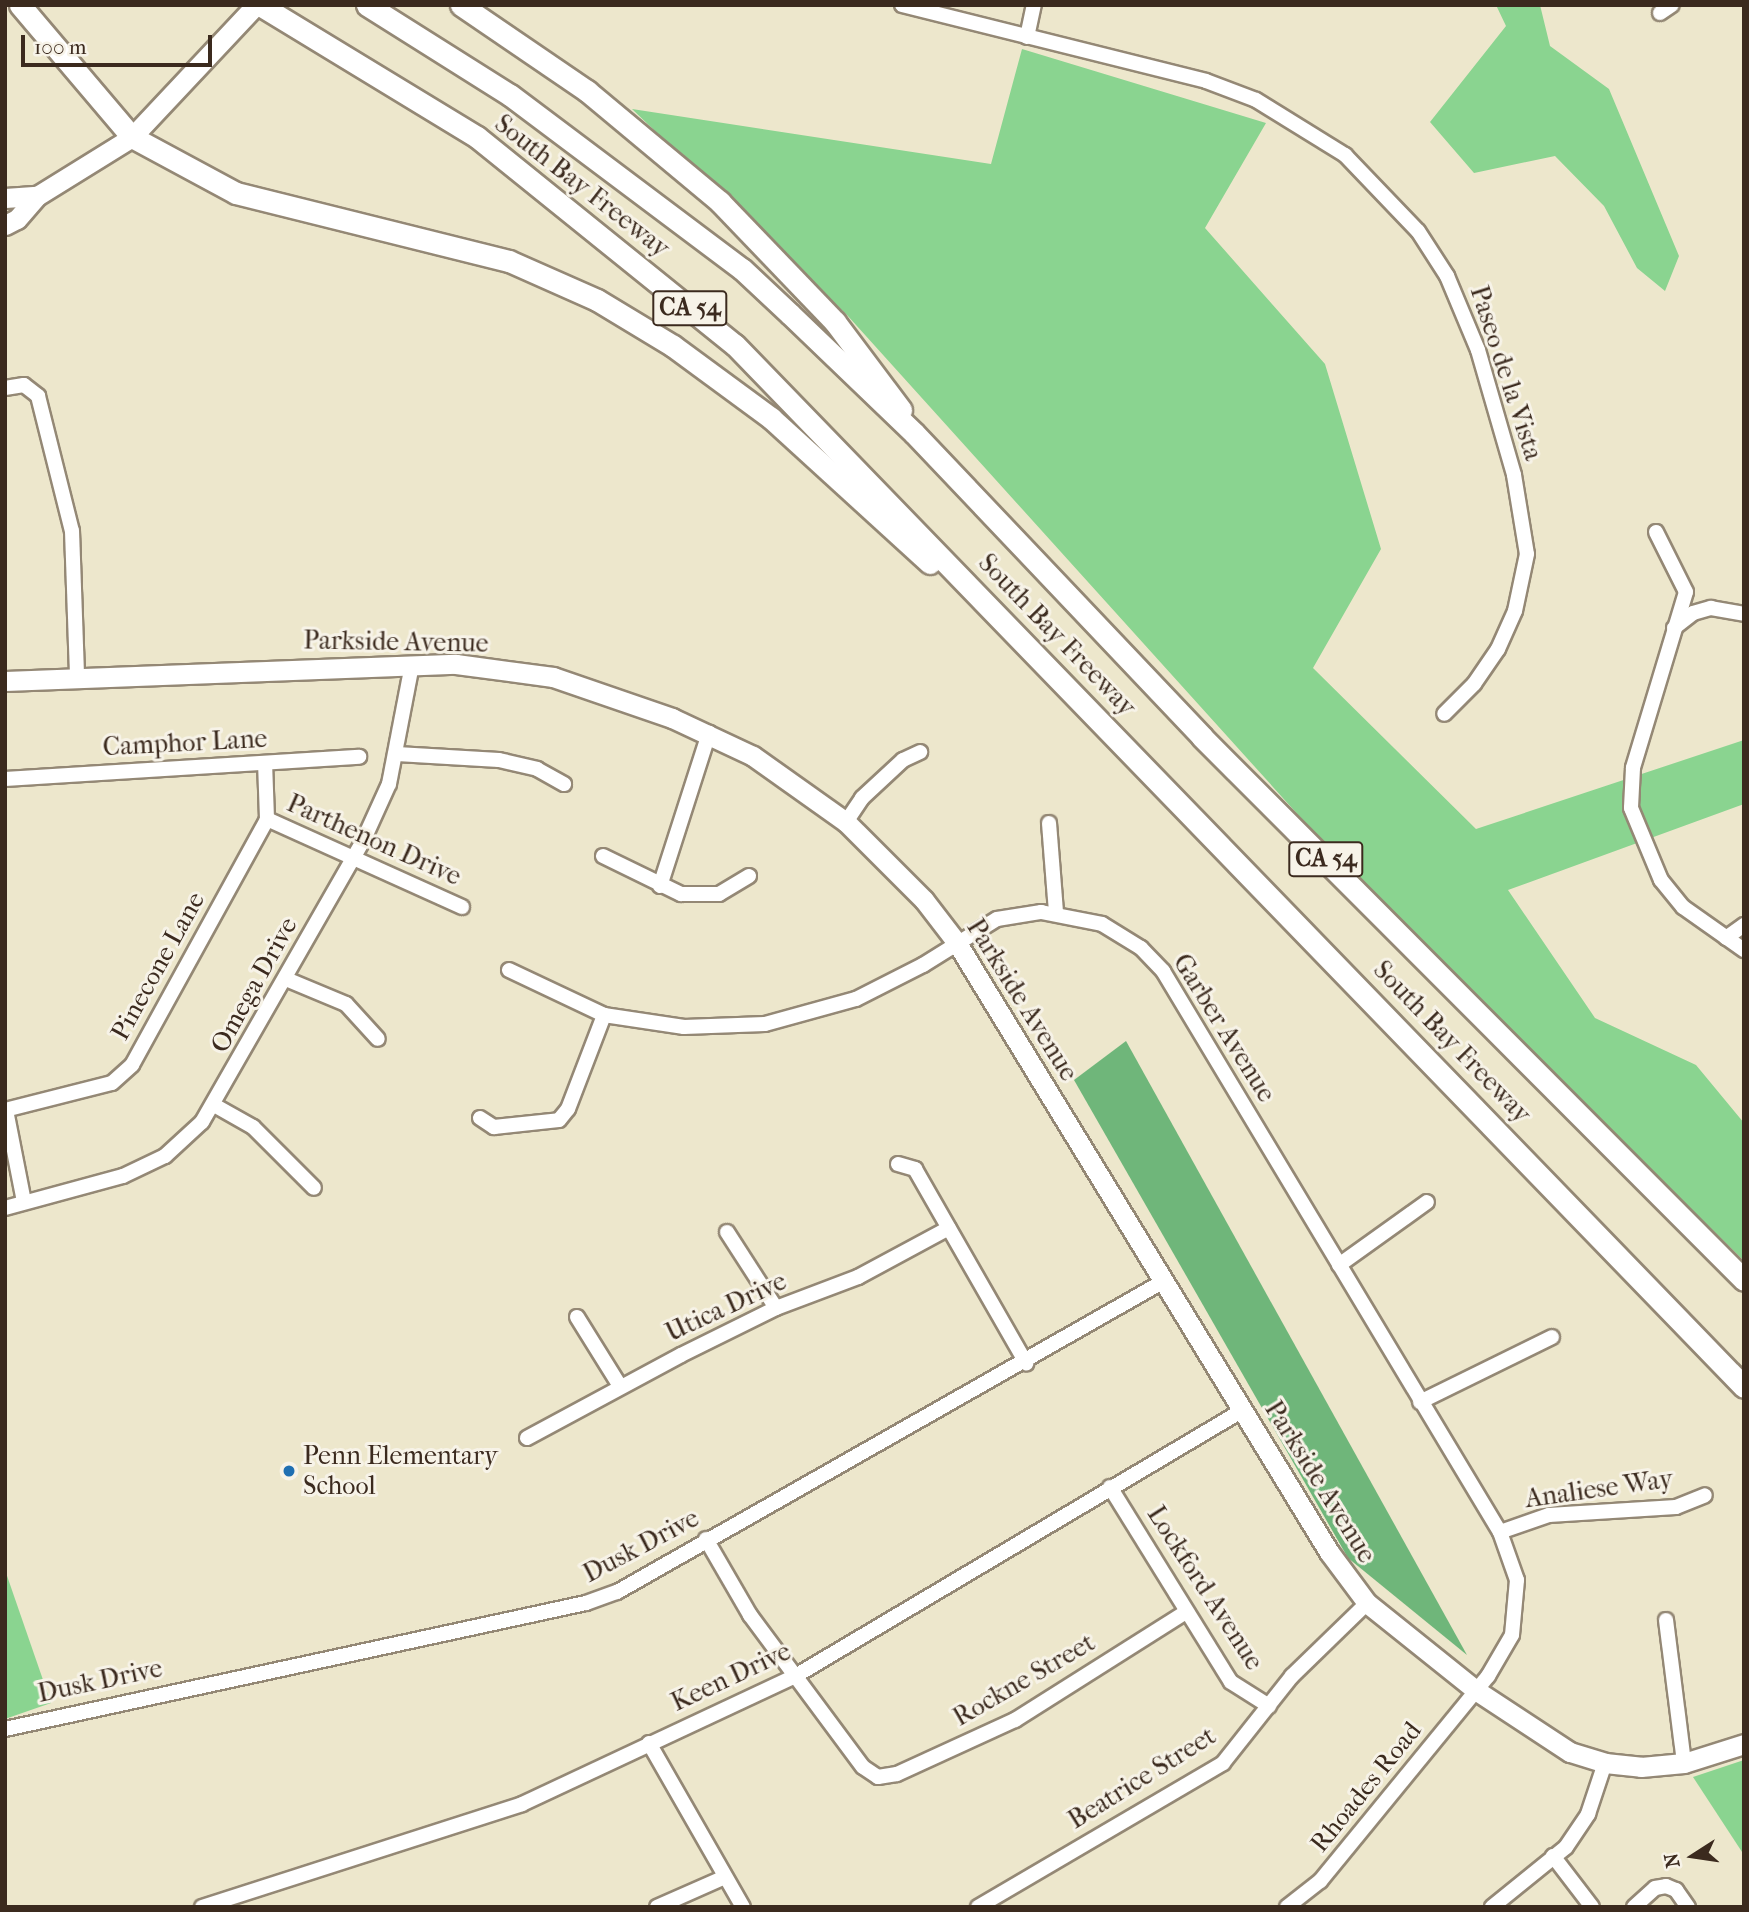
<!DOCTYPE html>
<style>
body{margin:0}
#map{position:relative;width:1749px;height:1912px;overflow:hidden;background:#ede7cc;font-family:"IM FELL French Canon",serif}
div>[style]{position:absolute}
.green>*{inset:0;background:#8ad490}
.forest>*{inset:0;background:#6fb67a}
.roads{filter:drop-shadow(2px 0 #948875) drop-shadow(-2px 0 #948875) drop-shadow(0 2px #948875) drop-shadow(0 -2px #948875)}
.minor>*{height:14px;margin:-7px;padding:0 7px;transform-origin:7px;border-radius:7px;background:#fff}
.major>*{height:19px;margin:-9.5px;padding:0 9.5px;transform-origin:9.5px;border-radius:9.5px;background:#fff}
.highway>*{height:21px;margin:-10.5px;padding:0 10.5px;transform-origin:10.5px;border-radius:10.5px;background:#fff}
.dots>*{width:19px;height:19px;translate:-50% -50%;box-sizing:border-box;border:4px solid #f7f3e8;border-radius:50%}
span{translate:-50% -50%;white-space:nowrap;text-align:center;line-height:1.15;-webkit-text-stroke:6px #f7f3e8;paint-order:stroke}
.shield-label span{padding:2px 5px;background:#f7f3e8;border:2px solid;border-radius:5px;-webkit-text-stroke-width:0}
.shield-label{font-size:24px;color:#3b2a1e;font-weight:700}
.street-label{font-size:26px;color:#3b2a1e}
.poi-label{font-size:26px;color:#3b2a1e}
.left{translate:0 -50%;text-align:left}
.frame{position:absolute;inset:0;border:7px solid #3b2a1e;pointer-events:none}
.north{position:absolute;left:1658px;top:1821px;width:70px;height:70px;-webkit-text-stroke:5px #f7f3e8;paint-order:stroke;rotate:258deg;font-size:19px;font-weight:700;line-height:28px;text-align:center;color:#3b2a1e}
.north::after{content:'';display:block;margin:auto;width:24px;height:32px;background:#3b2a1e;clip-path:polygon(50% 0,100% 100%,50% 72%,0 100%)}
.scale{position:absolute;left:21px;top:35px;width:191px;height:32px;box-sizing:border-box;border:4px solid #3b2a1e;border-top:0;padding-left:9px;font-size:21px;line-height:24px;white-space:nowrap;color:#3b2a1e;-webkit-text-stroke:5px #f7f3e8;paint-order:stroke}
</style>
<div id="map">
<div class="green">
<div style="clip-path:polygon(1496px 5px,1540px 5px,1550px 46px,1609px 89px,1679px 256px,1665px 291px,1637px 268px,1604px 206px,1555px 156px,1474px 173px,1430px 122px,1506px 26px)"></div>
<div style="clip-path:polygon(1022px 49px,1266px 123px,1205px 228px,1325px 364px,1381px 549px,1313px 668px,1476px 829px,1744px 740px,1744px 804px,1508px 890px,1595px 1018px,1696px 1065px,1744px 1123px,1744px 1261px,1366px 890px,847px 315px,632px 109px,991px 164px)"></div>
<div style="clip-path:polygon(5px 1570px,51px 1703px,5px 1719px)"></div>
<div style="clip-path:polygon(1744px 1760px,1744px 1855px,1693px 1777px)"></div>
</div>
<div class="forest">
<div style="clip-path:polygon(1126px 1041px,1467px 1655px,1348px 1558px,1074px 1080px)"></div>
</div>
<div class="roads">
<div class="minor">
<div style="left:902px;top:5px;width:313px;rotate:14deg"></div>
<div style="left:1206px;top:81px;width:53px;rotate:20.8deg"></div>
<div style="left:1256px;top:100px;width:105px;rotate:31.7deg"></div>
<div style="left:1345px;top:155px;width:105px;rotate:46.2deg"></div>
<div style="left:1418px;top:231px;width:54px;rotate:57.2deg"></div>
<div style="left:1447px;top:276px;width:80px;rotate:67.3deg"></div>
<div style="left:1478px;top:350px;width:130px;rotate:73.9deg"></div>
<div style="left:1514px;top:475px;width:80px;rotate:80.7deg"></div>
<div style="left:1527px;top:554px;width:58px;rotate:101.9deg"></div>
<div style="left:1515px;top:611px;width:42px;rotate:114.1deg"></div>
<div style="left:1498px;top:649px;width:42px;rotate:124.4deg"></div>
<div style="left:1474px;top:684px;width:42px;rotate:135deg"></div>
<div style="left:1660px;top:13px;width:14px;rotate:-34deg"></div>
<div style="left:1027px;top:37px;width:33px;rotate:-78deg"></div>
<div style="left:5px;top:388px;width:19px;rotate:-9deg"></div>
<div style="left:24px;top:385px;width:18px;rotate:38deg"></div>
<div style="left:38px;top:396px;width:139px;rotate:75.9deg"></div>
<div style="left:72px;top:531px;width:146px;rotate:88deg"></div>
<div style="left:1656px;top:532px;width:67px;rotate:63.4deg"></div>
<div style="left:1686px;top:592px;width:184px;rotate:106.8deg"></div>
<div style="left:1633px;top:768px;width:40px;rotate:92.9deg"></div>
<div style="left:1631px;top:808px;width:78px;rotate:67.4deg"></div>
<div style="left:1661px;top:880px;width:35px;rotate:51deg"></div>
<div style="left:1683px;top:907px;width:75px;rotate:35.2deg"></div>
<div style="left:1674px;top:628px;width:24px;rotate:-38deg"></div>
<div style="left:1693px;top:613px;width:19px;rotate:-16deg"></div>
<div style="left:1711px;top:608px;width:34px;rotate:10deg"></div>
<div style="left:397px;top:754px;width:102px;rotate:3.4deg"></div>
<div style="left:499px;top:760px;width:39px;rotate:13deg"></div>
<div style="left:537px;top:769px;width:31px;rotate:29deg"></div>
<div style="left:5px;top:779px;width:355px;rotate:-3.6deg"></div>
<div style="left:267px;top:819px;width:214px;rotate:24.3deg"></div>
<div style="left:846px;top:822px;width:29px;rotate:-56deg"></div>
<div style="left:862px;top:798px;width:56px;rotate:-42.8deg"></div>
<div style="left:903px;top:760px;width:19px;rotate:-25deg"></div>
<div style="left:1049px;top:823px;width:89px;rotate:85.5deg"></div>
<div style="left:603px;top:856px;width:87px;rotate:26deg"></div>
<div style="left:681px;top:894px;width:38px"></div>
<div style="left:719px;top:894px;width:35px;rotate:-31deg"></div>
<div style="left:660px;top:886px;width:161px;rotate:-72.2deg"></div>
<div style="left:1726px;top:938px;width:22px;rotate:-36deg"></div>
<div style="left:509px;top:970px;width:105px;rotate:25.3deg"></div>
<div style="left:604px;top:1015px;width:81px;rotate:8.5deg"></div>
<div style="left:684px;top:1027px;width:81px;rotate:-2.1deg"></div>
<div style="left:765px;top:1024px;width:94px;rotate:-15.4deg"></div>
<div style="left:856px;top:999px;width:75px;rotate:-26.9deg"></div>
<div style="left:923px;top:965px;width:87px;rotate:-31.9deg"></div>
<div style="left:997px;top:919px;width:45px;rotate:-9deg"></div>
<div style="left:1041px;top:912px;width:62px;rotate:11.1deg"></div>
<div style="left:1102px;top:924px;width:46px;rotate:31.6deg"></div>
<div style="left:1141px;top:948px;width:32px;rotate:46deg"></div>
<div style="left:1163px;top:971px;width:654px;rotate:59.01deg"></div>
<div style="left:1500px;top:1532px;width:51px;rotate:70.5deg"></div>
<div style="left:1517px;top:1580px;width:55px;rotate:95.2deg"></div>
<div style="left:1512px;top:1635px;width:48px;rotate:120.3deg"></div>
<div style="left:1488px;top:1676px;width:265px;rotate:129.3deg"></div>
<div style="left:1320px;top:1881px;width:42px;rotate:141.8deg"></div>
<div style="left:286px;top:979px;width:65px;rotate:22.6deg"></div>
<div style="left:346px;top:1004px;width:47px;rotate:47.6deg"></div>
<div style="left:214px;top:1105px;width:45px;rotate:29.4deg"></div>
<div style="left:253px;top:1127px;width:86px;rotate:45deg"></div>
<div style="left:5px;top:1110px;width:110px;rotate:-14.2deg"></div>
<div style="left:112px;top:1083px;width:27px;rotate:-42deg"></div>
<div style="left:132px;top:1065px;width:281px;rotate:-61.2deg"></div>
<div style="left:267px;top:819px;width:56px;rotate:-92deg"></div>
<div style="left:6px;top:1110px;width:94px;rotate:78.9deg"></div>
<div style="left:480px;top:1118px;width:17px;rotate:33deg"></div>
<div style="left:494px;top:1127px;width:65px;rotate:-6.1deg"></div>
<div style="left:559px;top:1120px;width:14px;rotate:-51deg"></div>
<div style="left:568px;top:1109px;width:101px;rotate:-69deg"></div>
<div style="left:898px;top:1164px;width:18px;rotate:16deg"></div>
<div style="left:915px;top:1169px;width:224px;rotate:60.2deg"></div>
<div style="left:5px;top:1208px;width:122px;rotate:-15.2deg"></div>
<div style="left:123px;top:1176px;width:47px;rotate:-25.5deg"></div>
<div style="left:165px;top:1156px;width:50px;rotate:-42.6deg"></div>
<div style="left:202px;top:1122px;width:326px;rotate:-60.2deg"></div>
<div style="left:364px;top:839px;width:60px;rotate:-65.6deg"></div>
<div style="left:389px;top:784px;width:122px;rotate:-79.1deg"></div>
<div style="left:727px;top:1232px;width:90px;rotate:57.2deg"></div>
<div style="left:1339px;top:1265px;width:108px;rotate:-35.6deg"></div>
<div style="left:577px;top:1317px;width:81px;rotate:58.1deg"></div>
<div style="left:1420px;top:1402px;width:147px;rotate:-26.2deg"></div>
<div style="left:527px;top:1438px;width:175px;rotate:-28.3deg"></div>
<div style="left:681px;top:1355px;width:106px;rotate:-26.3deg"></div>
<div style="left:776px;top:1308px;width:88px;rotate:-20.7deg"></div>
<div style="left:858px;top:1277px;width:103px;rotate:-28.3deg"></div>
<div style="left:1110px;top:1487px;width:229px;rotate:58.2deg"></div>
<div style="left:1231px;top:1682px;width:45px;rotate:32.3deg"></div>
<div style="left:1500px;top:1532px;width:52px;rotate:-19.1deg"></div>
<div style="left:1549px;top:1515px;width:127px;rotate:-3.6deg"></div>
<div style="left:1676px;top:1507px;width:31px;rotate:-22deg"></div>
<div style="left:706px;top:1539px;width:88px;rotate:59.9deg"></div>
<div style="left:750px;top:1615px;width:189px;rotate:53.4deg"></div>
<div style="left:863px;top:1767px;width:18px;rotate:34deg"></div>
<div style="left:878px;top:1777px;width:19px;rotate:-9deg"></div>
<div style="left:897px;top:1774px;width:130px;rotate:-24.6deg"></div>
<div style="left:1015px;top:1720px;width:202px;rotate:-32.3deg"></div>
<div style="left:1666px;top:1620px;width:144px;rotate:82.8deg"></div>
<div style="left:5px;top:1729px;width:595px;rotate:-12.24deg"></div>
<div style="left:586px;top:1603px;width:33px;rotate:-20deg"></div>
<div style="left:617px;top:1592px;width:629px;rotate:-29.62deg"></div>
<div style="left:649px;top:1743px;width:189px;rotate:60.2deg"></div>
<div style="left:1553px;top:1856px;width:64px;rotate:52.6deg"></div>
<div style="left:202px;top:1907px;width:336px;rotate:-17.8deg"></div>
<div style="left:522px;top:1804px;width:304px;rotate:-25.1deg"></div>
<div style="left:797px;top:1675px;width:519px;rotate:-30.72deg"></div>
<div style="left:657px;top:1907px;width:74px;rotate:-23.8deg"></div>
<div style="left:978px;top:1907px;width:284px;rotate:-30.4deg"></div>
<div style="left:1223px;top:1763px;width:111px;rotate:-51.6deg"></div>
<div style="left:1292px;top:1676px;width:105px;rotate:-44.2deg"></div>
<div style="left:1492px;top:1907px;width:95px;rotate:-39deg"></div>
<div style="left:1566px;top:1847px;width:40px;rotate:-56deg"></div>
<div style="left:1588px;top:1814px;width:54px;rotate:-71.6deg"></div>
<div style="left:1634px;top:1907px;width:28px;rotate:-42deg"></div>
<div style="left:1655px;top:1888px;width:11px;rotate:-10deg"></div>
<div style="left:1666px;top:1886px;width:11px;rotate:22deg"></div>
<div style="left:1676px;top:1890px;width:21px;rotate:55deg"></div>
</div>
<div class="major">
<div style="left:5px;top:198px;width:32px;rotate:-4deg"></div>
<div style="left:5px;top:225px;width:13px;rotate:-27deg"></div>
<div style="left:17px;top:219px;width:30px;rotate:-49deg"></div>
<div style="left:37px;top:196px;width:112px;rotate:-31.8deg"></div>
<div style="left:132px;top:137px;width:181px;rotate:-46.8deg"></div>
<div style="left:5px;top:681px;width:451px;rotate:-2.2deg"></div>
<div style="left:456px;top:664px;width:98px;rotate:7.6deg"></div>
<div style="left:553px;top:677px;width:126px;rotate:19deg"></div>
<div style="left:672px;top:718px;width:89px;rotate:25.1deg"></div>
<div style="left:753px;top:756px;width:114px;rotate:35.4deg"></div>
<div style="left:846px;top:822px;width:110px;rotate:45deg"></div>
<div style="left:924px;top:900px;width:54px;rotate:52.5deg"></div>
<div style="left:957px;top:943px;width:714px;rotate:58.58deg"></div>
<div style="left:1329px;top:1552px;width:64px;rotate:53.3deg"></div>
<div style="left:1367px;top:1603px;width:141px;rotate:38.7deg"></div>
<div style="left:1477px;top:1691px;width:111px;rotate:33.3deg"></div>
<div style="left:1570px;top:1752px;width:37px;rotate:17deg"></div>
<div style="left:1605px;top:1763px;width:36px;rotate:6deg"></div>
<div style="left:1641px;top:1767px;width:43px;rotate:-5.3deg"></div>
<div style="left:1684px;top:1763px;width:63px;rotate:-17.6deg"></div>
</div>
<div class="highway">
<div style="left:20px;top:5px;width:173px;rotate:49.7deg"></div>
<div style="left:132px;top:137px;width:118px;rotate:28.3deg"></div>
<div style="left:236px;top:193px;width:281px;rotate:14deg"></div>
<div style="left:509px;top:261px;width:96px;rotate:23.9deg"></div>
<div style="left:597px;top:300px;width:89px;rotate:31.2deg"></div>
<div style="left:673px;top:346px;width:122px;rotate:36.3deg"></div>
<div style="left:771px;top:418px;width:215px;rotate:42.4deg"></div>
<div style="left:260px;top:5px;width:254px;rotate:31.3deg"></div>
<div style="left:477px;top:137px;width:331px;rotate:38.9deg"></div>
<div style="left:735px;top:345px;width:1450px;rotate:45.92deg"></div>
<div style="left:367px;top:5px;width:169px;rotate:32.2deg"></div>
<div style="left:510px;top:95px;width:290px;rotate:36.9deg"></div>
<div style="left:742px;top:269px;width:66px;rotate:43.2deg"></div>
<div style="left:790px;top:314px;width:172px;rotate:43.8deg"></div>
<div style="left:914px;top:433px;width:419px;rotate:46.5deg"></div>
<div style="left:1202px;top:737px;width:767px;rotate:45.05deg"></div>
<div style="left:461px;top:5px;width:153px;rotate:34.3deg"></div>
<div style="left:587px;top:91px;width:173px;rotate:39.8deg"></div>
<div style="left:720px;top:202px;width:166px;rotate:46.2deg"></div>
<div style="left:835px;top:322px;width:110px;rotate:53.1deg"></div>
</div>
</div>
<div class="dots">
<div style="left:289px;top:1471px;background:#1f6fb2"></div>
</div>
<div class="shield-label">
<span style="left:690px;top:308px">CA 54</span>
<span style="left:1326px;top:859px">CA 54</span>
</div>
<div class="street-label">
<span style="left:582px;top:186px;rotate:38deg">South Bay Freeway</span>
<span style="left:1506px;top:373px;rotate:72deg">Paseo de la Vista</span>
<span style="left:1057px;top:635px;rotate:46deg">South Bay Freeway</span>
<span style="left:396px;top:642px;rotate:1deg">Parkside Avenue</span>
<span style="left:185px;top:743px;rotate:-3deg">Camphor Lane</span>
<span style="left:374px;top:840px;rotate:24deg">Parthenon Drive</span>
<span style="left:158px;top:966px;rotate:-61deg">Pinecone Lane</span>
<span style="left:254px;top:985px;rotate:-61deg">Omega Drive</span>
<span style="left:1022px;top:1000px;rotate:58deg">Parkside Avenue</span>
<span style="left:1224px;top:1028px;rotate:58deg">Garber Avenue</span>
<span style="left:1452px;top:1042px;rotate:46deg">South Bay Freeway</span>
<span style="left:726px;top:1307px;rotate:-25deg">Utica Drive</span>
<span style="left:1320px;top:1482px;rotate:58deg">Parkside Avenue</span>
<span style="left:1599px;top:1489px;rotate:-8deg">Analiese Way</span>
<span style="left:641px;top:1546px;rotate:-28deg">Dusk Drive</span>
<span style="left:1205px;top:1588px;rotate:57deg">Lockford Avenue</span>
<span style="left:731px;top:1677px;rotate:-25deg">Keen Drive</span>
<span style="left:1024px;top:1680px;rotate:-30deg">Rockne Street</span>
<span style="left:100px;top:1681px;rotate:-12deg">Dusk Drive</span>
<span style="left:1142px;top:1778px;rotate:-32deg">Beatrice Street</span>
<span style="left:1366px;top:1787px;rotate:-51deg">Rhoades Road</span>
</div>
<div class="poi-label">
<span class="left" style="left:303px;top:1471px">Penn Elementary<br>School</span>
</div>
<div class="frame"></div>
<div class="north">N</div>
<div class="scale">100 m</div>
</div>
